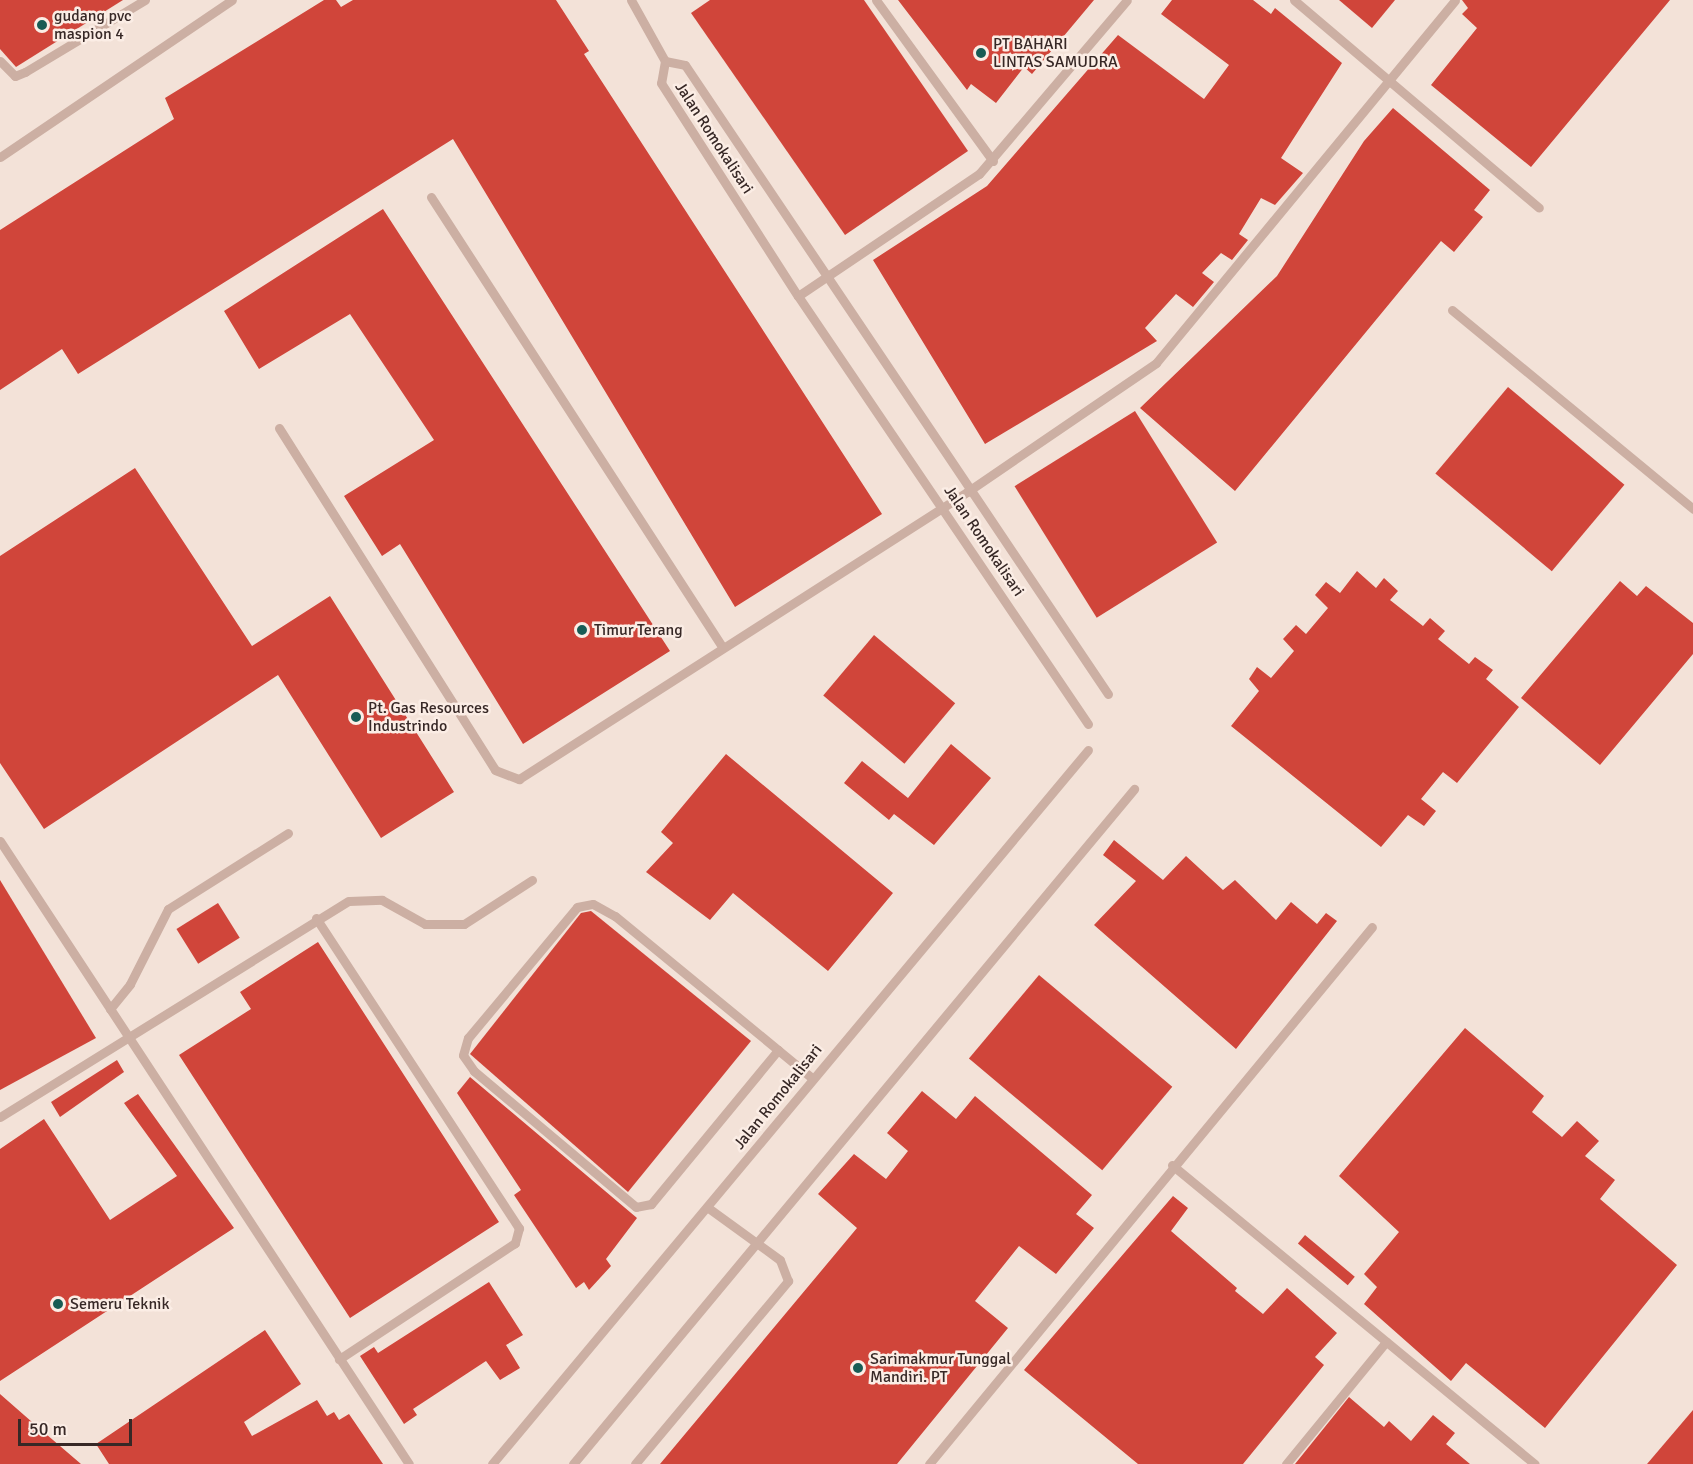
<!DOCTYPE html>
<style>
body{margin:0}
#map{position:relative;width:1693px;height:1464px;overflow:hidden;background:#f3e2d8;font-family:Signika,sans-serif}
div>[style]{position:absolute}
.building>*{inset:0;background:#d0453a;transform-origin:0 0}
.lane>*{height:9px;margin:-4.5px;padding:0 4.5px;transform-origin:4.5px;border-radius:4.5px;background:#ccafa3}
.dots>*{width:16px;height:16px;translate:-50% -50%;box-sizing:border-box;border:3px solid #fbede5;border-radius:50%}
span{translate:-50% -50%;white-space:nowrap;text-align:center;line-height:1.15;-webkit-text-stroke:5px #fbede5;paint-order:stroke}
.poi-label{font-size:16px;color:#372826}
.left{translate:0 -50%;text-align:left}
.street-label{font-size:16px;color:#372826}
.scale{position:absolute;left:18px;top:1419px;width:114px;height:27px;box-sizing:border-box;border:3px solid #372826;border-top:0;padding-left:8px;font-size:18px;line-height:21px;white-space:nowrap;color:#372826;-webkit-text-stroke:4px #fbede5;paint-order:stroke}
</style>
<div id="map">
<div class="building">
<div style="clip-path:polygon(0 0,123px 0,16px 67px,0 49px)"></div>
<div style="clip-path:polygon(324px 0,336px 0,341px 7px,353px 0,556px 0,589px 51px,584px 54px,882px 514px,735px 607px,453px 139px,78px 374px,62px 349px,0 390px,0 230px,174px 119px,165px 98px)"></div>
<div style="clip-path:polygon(710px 0,864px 0,968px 151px,845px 235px,691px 13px)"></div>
<div style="clip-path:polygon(898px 0,1094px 0,1032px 74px,1024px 67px,996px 103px,971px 84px,967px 90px)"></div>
<div style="clip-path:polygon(1172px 0,1253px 0,1271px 14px,1275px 8px,1342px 63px,1281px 158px,1303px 173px,1275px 205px,1261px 198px,1239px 234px,1248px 240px,1232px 260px,1221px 253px,1202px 273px,1214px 282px,1193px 307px,1176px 294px,1145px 328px,1157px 341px,985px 444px,873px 260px,987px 186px,1118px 35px,1204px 99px,1229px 65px,1161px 14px)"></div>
<div style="clip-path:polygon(1339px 0,1395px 0,1372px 28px)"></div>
<div style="clip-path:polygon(1462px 0,1670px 0,1531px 167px,1431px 85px,1477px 28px,1462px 14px,1468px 8px)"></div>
<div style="clip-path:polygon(1393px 108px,1490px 190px,1474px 210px,1483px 217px,1454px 252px,1441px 241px,1235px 491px,1140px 408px,1277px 276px,1364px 141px)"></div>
<div style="clip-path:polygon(383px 209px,670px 651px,523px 744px,400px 544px,382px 556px,344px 496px,434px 440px,350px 314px,259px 369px,224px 311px)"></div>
<div style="left:1508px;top:387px;width:152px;height:113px;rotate:40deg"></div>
<div style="left:1135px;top:411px;width:155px;height:142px;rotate:58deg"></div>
<div style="clip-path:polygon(135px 468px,252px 646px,330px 596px,454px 792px,381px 838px,278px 675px,44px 829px,0 763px,0 556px)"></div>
<div style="clip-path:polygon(1357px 571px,1376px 588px,1384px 578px,1398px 591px,1390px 600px,1423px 626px,1430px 618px,1445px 631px,1438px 639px,1469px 664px,1475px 657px,1493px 670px,1486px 679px,1519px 707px,1457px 783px,1443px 772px,1421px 799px,1436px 811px,1424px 826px,1408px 815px,1381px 847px,1231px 726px,1259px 691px,1249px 679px,1257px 667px,1271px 678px,1294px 651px,1283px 639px,1296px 625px,1306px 634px,1328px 608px,1315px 595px,1326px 582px,1340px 593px)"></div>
<div style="clip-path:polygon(1620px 581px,1637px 596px,1646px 586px,1693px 623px,1693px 654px,1600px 765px,1521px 698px)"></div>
<div style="left:874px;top:635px;width:106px;height:79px;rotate:40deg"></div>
<div style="clip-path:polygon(951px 744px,991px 778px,934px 845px,894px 814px,889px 820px,844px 783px,862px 761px,908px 798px)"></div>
<div style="clip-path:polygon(726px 754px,893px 893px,828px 971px,733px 893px,710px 920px,646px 872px,673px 843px,661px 832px)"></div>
<div style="clip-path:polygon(1114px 840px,1163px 880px,1186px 856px,1223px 890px,1235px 880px,1276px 920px,1291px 902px,1317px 924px,1326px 913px,1337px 921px,1236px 1049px,1094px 925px,1136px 881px,1103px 855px)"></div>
<div style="clip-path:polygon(0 880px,96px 1038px,0 1090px)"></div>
<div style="left:218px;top:903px;width:41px;height:49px;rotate:58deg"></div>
<div style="clip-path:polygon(591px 911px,751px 1041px,628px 1192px,470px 1054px,581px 913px)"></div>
<div style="clip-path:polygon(318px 942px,499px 1222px,350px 1318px,179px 1055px,251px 1009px,240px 992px)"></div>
<div style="left:1039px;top:975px;width:174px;height:109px;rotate:40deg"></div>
<div style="clip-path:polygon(1465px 1028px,1544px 1096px,1532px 1112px,1562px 1137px,1577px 1121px,1599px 1141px,1585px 1156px,1615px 1180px,1600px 1199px,1677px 1265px,1545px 1428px,1466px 1363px,1451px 1381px,1364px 1304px,1377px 1287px,1364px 1274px,1399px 1232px,1339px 1176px)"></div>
<div style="clip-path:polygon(117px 1060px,124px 1072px,60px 1117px,51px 1102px)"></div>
<div style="clip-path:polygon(470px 1077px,637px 1218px,606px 1259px,611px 1266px,589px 1290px,584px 1282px,576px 1288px,514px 1195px,521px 1190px,457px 1093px)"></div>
<div style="clip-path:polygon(922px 1091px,956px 1119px,975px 1096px,1092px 1195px,1076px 1214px,1094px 1228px,1056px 1274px,1019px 1246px,975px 1301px,1008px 1328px,897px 1464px,660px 1464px,857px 1228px,818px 1194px,854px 1154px,886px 1179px,908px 1151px,887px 1133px)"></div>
<div style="clip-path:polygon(138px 1094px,234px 1228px,0 1381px,0 1149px,44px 1119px,110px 1220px,177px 1176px,124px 1103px)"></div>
<div style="clip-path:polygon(1173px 1196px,1188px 1208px,1171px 1231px,1237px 1288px,1235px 1291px,1263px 1314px,1287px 1288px,1337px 1333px,1315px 1357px,1324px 1365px,1243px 1464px,1138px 1464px,1024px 1370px)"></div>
<div style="left:1305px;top:1235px;width:65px;height:11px;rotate:40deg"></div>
<div style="clip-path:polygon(489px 1282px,523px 1335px,506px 1345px,520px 1368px,500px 1380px,486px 1361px,413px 1409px,417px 1415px,404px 1424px,360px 1356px,374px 1347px,378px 1353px)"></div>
<div style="clip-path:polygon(265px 1330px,301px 1384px,244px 1422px,252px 1436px,317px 1400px,327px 1416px,334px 1412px,339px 1420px,349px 1414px,383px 1464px,109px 1464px,96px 1444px)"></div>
<div style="clip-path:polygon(0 1394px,32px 1422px,81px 1464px,0 1464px)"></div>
<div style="clip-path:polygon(1349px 1397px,1384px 1427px,1389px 1421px,1411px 1441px,1433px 1415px,1455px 1433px,1446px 1444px,1470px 1464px,1295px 1464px)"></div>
<div style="clip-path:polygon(1693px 1410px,1693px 1464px,1647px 1464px)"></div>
</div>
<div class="lane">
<div style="left:631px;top:0;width:70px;rotate:60.9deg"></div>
<div style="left:876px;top:0;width:199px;rotate:54deg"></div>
<div style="left:1294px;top:0;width:321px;rotate:40.3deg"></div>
<div style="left:0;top:61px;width:21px;rotate:45deg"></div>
<div style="left:15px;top:76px;width:11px;rotate:-22deg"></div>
<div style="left:25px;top:72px;width:140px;rotate:-31deg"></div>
<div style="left:665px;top:61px;width:22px;rotate:100deg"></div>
<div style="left:661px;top:83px;width:253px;rotate:57.3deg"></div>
<div style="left:798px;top:296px;width:517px;rotate:55.88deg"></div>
<div style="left:665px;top:61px;width:20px;rotate:11deg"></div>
<div style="left:685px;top:65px;width:758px;rotate:56.08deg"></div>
<div style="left:0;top:157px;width:280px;rotate:-34.1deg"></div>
<div style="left:431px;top:197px;width:534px;rotate:57.08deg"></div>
<div style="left:798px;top:296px;width:218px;rotate:-34deg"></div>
<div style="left:979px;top:174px;width:228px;rotate:-49.6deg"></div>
<div style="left:1452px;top:310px;width:313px;rotate:39.5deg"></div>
<div style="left:279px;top:428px;width:404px;rotate:57.7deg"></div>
<div style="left:495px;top:770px;width:26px;rotate:21deg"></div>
<div style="left:519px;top:779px;width:532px;rotate:-32.64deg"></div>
<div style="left:967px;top:492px;width:229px;rotate:-34.3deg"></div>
<div style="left:1156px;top:363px;width:470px;rotate:-50.5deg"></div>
<div style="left:0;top:841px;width:745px;rotate:56.72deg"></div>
<div style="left:316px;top:918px;width:371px;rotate:56.8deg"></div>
<div style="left:519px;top:1228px;width:16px;rotate:105deg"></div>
<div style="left:515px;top:1243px;width:211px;rotate:146.6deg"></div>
<div style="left:110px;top:1009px;width:32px;rotate:-51deg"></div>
<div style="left:130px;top:984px;width:84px;rotate:-63.1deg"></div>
<div style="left:168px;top:909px;width:142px;rotate:-32.3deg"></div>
<div style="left:778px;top:1050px;width:200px;rotate:129.5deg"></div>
<div style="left:651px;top:1204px;width:15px;rotate:169deg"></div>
<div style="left:636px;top:1207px;width:212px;rotate:-140deg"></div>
<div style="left:474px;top:1071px;width:19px;rotate:-125deg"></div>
<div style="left:463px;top:1055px;width:18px;rotate:-74deg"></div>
<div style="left:468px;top:1038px;width:170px;rotate:-50.2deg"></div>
<div style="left:577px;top:907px;width:16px;rotate:-11deg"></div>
<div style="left:593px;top:904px;width:25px;rotate:29deg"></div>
<div style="left:615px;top:916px;width:211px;rotate:39.4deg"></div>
<div style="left:778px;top:1050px;width:44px;rotate:39.5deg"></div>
<div style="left:0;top:1117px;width:410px;rotate:-31.8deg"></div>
<div style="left:349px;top:901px;width:33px;rotate:-2deg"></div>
<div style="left:382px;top:900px;width:49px;rotate:29.2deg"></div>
<div style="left:425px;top:924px;width:39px"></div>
<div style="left:464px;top:924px;width:81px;rotate:-32.9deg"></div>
<div style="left:1172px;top:1165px;width:470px;rotate:39.5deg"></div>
<div style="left:492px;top:1464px;width:930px;rotate:-50.15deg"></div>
<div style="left:573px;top:1464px;width:878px;rotate:-50.27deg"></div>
<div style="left:635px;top:1464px;width:239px;rotate:-50.1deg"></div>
<div style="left:788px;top:1281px;width:22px;rotate:-111deg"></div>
<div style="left:780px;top:1260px;width:90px;rotate:-144deg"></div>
<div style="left:929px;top:1464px;width:696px;rotate:-50.48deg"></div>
<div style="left:1286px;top:1464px;width:158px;rotate:-50.7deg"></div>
</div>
<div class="dots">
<div style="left:42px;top:25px;background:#185c55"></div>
<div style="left:981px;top:53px;background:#185c55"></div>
<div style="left:582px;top:630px;background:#185c55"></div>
<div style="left:356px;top:717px;background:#185c55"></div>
<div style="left:58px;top:1304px;background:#185c55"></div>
<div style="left:858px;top:1368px;background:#185c55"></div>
</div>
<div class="poi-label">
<span class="left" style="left:54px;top:25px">gudang pvc<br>maspion 4</span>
<span class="left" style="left:993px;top:53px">PT BAHARI<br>LINTAS SAMUDRA</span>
<span class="left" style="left:594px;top:630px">Timur Terang</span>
<span class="left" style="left:368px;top:717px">Pt. Gas Resources<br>Industrindo</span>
<span class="left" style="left:70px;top:1304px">Semeru Teknik</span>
<span class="left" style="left:870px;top:1368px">Sarimakmur Tunggal<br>Mandiri. PT</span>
</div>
<div class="street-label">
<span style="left:714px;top:138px;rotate:57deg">Jalan Romokalisari</span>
<span style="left:984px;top:541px;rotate:56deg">Jalan Romokalisari</span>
<span style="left:778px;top:1097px;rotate:-51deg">Jalan Romokalisari</span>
</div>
<div class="scale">50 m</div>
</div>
